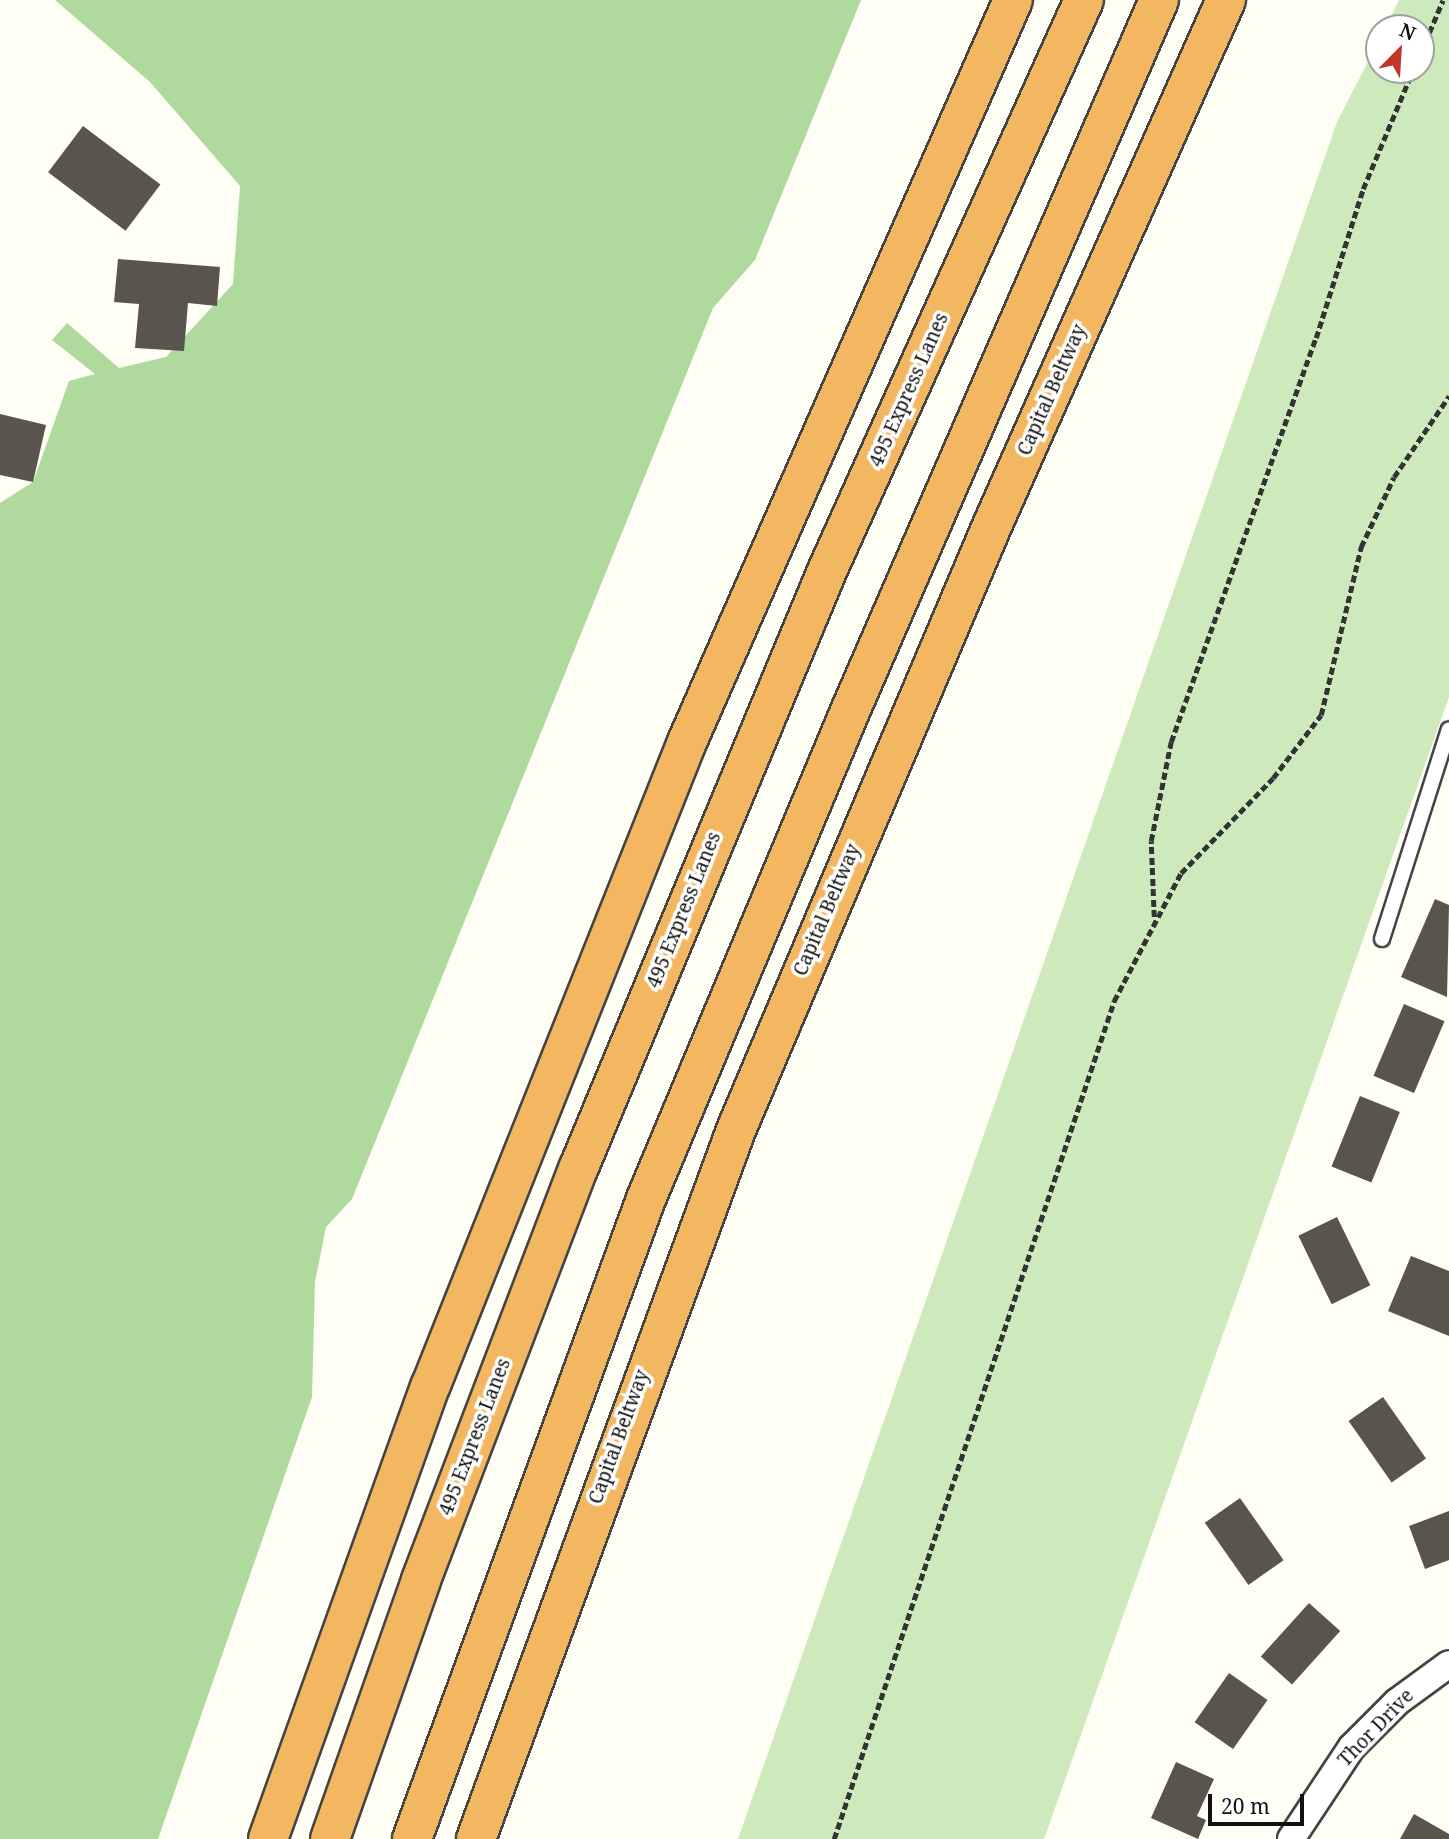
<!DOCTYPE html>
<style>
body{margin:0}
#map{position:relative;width:1449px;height:1839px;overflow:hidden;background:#fffef5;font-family:"Noto Serif",serif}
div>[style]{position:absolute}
.green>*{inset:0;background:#ceeabd}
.forest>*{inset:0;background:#b0da9d}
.building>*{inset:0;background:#59544d;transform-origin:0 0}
.path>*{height:4.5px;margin-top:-2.25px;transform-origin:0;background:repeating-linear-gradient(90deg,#333 0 7px,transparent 0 10.5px)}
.roads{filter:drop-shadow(2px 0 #444) drop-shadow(-2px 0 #444) drop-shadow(0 2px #444) drop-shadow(0 -2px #444)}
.service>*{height:14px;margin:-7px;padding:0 7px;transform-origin:7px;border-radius:7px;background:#fff}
.minor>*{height:26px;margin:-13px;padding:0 13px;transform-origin:13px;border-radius:13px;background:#fff}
.motorway>*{height:38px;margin:-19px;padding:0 19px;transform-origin:19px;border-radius:19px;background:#f2b760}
span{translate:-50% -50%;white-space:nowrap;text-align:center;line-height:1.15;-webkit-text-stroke:7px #fff;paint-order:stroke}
.street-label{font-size:19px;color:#111}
.north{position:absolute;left:1365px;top:14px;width:70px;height:70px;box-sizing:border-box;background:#fff;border:2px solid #a0a0a0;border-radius:50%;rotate:24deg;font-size:19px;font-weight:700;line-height:28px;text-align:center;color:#111}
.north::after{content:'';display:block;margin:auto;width:24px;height:32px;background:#c03729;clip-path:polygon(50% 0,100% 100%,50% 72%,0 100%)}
.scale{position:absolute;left:1208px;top:1794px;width:96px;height:32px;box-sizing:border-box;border:4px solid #111;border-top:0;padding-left:9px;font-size:21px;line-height:24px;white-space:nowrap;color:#111;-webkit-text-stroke:5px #fff;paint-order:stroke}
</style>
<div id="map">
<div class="green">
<div style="clip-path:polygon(1399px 0,1449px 0,1449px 697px,1044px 1839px,738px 1839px,1337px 122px,1379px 40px,1379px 70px,1421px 70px,1421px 28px,1385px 28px)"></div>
</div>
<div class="forest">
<div style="clip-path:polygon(55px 0,861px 0,755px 260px,713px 308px,352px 1199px,326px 1227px,315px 1282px,312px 1397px,158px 1839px,0 1839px,0 503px,33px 482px,69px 381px,95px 374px,52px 340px,67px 323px,119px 368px,166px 357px,233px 284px,240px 186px,150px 82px)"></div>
</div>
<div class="building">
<div style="left:83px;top:126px;width:97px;height:58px;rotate:37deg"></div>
<div style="clip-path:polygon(118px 259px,220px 267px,217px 306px,188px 303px,184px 351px,135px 348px,139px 304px,114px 302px)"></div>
<div style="clip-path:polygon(0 414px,46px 425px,33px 482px,0 475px)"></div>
<div style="clip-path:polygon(1435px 899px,1449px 905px,1447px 997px,1401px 977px)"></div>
<div style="left:1404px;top:1004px;width:44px;height:78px;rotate:23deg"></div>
<div style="left:1360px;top:1096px;width:43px;height:76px;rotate:22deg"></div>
<div style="left:1337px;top:1217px;width:76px;height:43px;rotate:64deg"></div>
<div style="clip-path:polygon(1411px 1256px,1449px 1271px,1449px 1336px,1388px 1311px)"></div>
<div style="left:1383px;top:1397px;width:75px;height:42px;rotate:55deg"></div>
<div style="left:1240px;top:1498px;width:76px;height:43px;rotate:55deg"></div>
<div style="clip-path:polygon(1449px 1511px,1449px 1560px,1425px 1569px,1409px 1526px)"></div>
<div style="left:1309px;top:1603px;width:42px;height:72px;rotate:42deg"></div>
<div style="left:1229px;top:1673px;width:47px;height:60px;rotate:35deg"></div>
<div style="clip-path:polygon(1176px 1762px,1214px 1779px,1197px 1816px,1206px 1820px,1198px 1839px,1151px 1818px)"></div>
<div style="clip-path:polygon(1414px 1814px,1449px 1834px,1449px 1839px,1400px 1839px)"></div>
</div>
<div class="path">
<div style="left:1421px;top:52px;width:56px;rotate:-67.1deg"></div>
<div style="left:1154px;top:917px;width:76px;rotate:-92.3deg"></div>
<div style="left:1151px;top:841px;width:101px;rotate:-78.6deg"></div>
<div style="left:1171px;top:742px;width:429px;rotate:-70.3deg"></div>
<div style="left:1316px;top:338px;width:156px;rotate:-72.5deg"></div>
<div style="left:1363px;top:189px;width:129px;rotate:-67.2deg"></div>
<div style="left:834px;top:1839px;width:884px;rotate:-71.52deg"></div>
<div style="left:1114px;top:1001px;width:144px;rotate:-62.4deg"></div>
<div style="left:1181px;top:873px;width:132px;rotate:-45.9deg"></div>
<div style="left:1273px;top:778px;width:79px;rotate:-52.7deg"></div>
<div style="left:1321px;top:715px;width:173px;rotate:-76.6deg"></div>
<div style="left:1361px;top:547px;width:77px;rotate:-64.8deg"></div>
<div style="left:1394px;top:477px;width:98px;rotate:-55.8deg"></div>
</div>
<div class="roads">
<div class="service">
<div style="left:1382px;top:939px;width:220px;rotate:-72.3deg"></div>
</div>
<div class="minor">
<div style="left:1291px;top:1839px;width:110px;rotate:-56.5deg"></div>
<div style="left:1352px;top:1747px;width:64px;rotate:-45deg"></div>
<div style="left:1397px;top:1702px;width:64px;rotate:-36.2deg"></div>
</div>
<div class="motorway">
<div style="left:268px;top:1839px;width:482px;rotate:-70.3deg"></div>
<div style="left:431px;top:1385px;width:692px;rotate:-68.29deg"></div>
<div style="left:687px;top:742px;width:810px;rotate:-66.28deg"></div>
<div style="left:330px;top:1839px;width:275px;rotate:-70.6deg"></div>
<div style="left:421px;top:1580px;width:442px;rotate:-69.1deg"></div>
<div style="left:579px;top:1167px;width:646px;rotate:-67.41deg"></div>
<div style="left:827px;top:571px;width:626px;rotate:-65.77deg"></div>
<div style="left:412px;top:1839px;width:681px;rotate:-69.92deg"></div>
<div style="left:646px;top:1199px;width:531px;rotate:-67.3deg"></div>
<div style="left:851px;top:709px;width:773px;rotate:-66.52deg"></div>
<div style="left:476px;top:1839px;width:755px;rotate:-69.86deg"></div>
<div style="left:736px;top:1130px;width:654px;rotate:-67.04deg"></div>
<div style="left:991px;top:528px;width:578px;rotate:-66.01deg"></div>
</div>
</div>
<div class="street-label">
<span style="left:909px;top:390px;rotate:-66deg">495 Express Lanes</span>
<span style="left:1052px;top:390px;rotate:-66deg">Capital Beltway</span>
<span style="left:684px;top:910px;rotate:-68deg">495 Express Lanes</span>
<span style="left:827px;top:910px;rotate:-67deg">Capital Beltway</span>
<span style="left:475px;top:1437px;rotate:-69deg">495 Express Lanes</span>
<span style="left:619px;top:1437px;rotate:-70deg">Capital Beltway</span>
<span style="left:1376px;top:1728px;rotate:-46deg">Thor Drive</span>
</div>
<div class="north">N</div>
<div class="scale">20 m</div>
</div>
